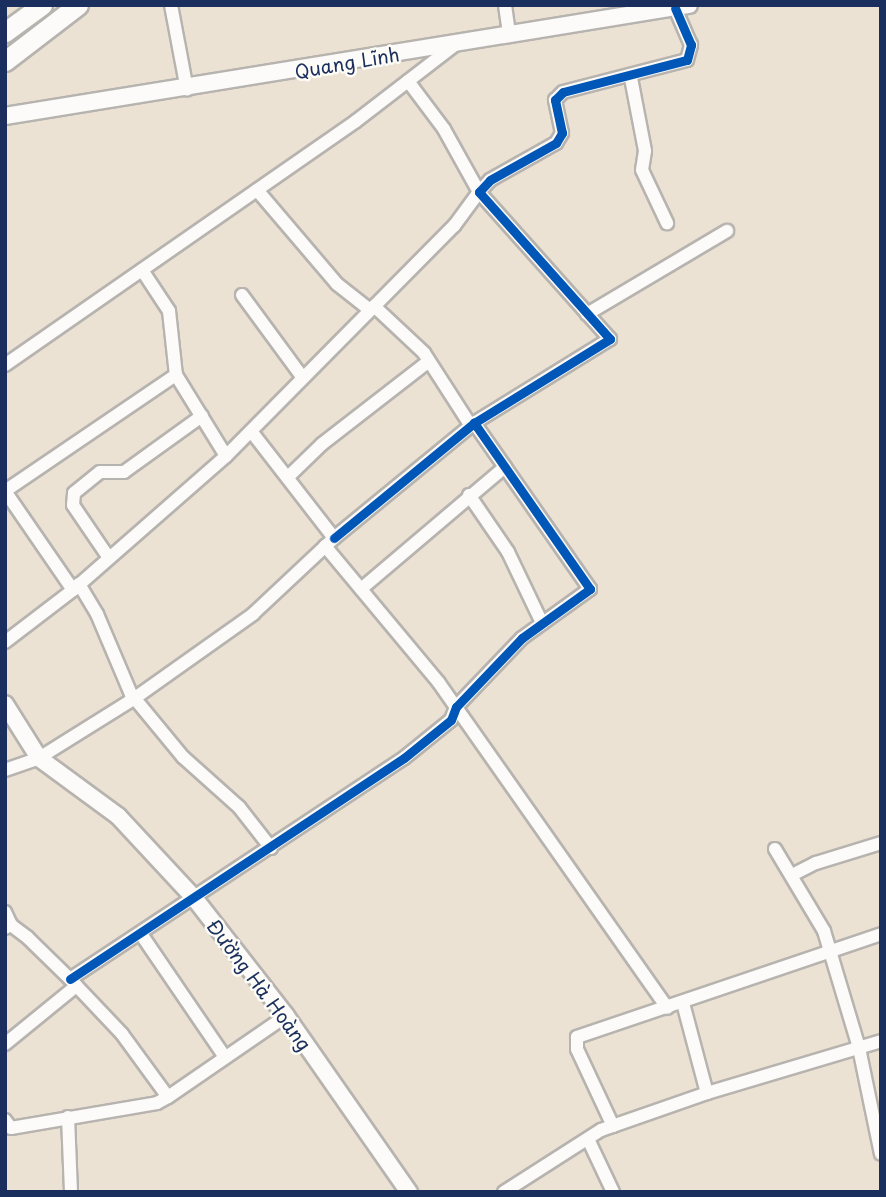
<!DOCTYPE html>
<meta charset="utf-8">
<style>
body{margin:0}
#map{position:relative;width:886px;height:1197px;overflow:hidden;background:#ece2d4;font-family:"Playpen Sans",sans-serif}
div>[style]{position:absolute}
.roads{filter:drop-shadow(2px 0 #b7b3af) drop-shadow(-2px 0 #b7b3af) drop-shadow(0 2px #b7b3af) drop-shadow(0 -2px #b7b3af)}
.minor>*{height:12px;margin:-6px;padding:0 6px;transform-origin:6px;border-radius:6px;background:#fcfbf9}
.tertiary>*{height:16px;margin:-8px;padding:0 8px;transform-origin:8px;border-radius:8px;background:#fcfbf9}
.secondary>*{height:19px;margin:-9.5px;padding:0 9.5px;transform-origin:9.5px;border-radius:9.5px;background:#fcfbf9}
.cycleway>*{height:9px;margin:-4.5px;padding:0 4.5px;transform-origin:4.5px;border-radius:4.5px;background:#0057b8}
span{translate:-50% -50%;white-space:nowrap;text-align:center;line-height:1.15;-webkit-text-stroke:5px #fdfcf7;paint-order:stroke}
.street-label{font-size:19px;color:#1b2f5e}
.frame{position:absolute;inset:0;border:7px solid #1b2f5e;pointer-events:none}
</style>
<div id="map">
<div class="roads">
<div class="minor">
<div style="left:171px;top:5px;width:86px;rotate:79.3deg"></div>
<div style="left:505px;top:5px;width:30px;rotate:82deg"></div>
<div style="left:631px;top:78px;width:74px;rotate:79.1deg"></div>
<div style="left:645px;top:151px;width:19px;rotate:99deg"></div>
<div style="left:642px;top:170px;width:59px;rotate:64.7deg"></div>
<div style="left:257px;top:190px;width:123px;rotate:49.6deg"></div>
<div style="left:337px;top:284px;width:42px;rotate:38.2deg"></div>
<div style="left:142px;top:270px;width:49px;rotate:56.6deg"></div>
<div style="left:169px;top:311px;width:64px;rotate:83.8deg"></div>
<div style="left:242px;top:295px;width:103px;rotate:53.7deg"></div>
<div style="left:374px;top:306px;width:69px;rotate:43.2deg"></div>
<div style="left:424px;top:353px;width:87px;rotate:57.2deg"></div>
<div style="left:587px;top:314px;width:163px;rotate:-30.7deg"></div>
<div style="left:5px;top:365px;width:427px;rotate:-34.8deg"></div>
<div style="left:356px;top:121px;width:126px;rotate:-37.6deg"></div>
<div style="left:288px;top:477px;width:47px;rotate:-44.1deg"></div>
<div style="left:322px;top:444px;width:135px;rotate:-37.8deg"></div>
<div style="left:469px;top:495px;width:69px;rotate:55.6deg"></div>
<div style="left:508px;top:552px;width:79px;rotate:64.4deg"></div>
<div style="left:334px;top:538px;width:181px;rotate:-39.4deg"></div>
<div style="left:474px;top:423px;width:160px;rotate:-31.7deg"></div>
<div style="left:610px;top:339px;width:197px;rotate:-131.7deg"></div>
<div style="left:479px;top:192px;width:16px;rotate:-47deg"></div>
<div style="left:490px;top:180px;width:76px;rotate:-29.3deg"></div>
<div style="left:556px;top:143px;width:12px;rotate:-59deg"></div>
<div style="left:562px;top:133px;width:34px;rotate:-102deg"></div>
<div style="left:555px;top:100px;width:11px;rotate:-45deg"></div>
<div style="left:563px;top:92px;width:128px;rotate:-14.5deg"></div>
<div style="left:687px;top:60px;width:16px;rotate:-75deg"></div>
<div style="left:691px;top:45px;width:40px;rotate:-113.4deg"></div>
<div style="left:325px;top:546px;width:178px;rotate:50.2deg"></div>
<div style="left:439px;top:683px;width:397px;rotate:54.9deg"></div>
<div style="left:109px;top:558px;width:64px;rotate:-124.2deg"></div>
<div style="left:73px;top:505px;width:12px;rotate:-85deg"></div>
<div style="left:74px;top:493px;width:33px;rotate:-39deg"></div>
<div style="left:100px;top:472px;width:24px"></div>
<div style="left:124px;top:472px;width:96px;rotate:-35.7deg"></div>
<div style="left:79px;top:584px;width:35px;rotate:59deg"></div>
<div style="left:97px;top:614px;width:87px;rotate:67deg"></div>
<div style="left:131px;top:694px;width:82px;rotate:50.5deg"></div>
<div style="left:183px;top:757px;width:75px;rotate:41.8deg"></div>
<div style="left:239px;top:807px;width:52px;rotate:52deg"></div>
<div style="left:361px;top:589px;width:189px;rotate:-40.3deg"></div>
<div style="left:73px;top:590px;width:120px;rotate:-124.5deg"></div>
<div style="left:5px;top:491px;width:207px;rotate:-34.2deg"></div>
<div style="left:176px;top:375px;width:95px;rotate:58.3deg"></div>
<div style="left:5px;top:642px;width:86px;rotate:-37.4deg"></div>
<div style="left:73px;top:590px;width:203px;rotate:-41.2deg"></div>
<div style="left:226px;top:456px;width:324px;rotate:-45.3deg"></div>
<div style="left:454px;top:226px;width:42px;rotate:-53.7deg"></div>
<div style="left:479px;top:192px;width:72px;rotate:-119.1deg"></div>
<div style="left:444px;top:129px;width:60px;rotate:-126.9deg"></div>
<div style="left:5px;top:770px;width:36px;rotate:-19deg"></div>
<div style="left:39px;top:758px;width:113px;rotate:-32deg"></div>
<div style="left:135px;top:698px;width:145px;rotate:-35.4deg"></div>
<div style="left:253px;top:614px;width:111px;rotate:-43.2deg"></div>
<div style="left:334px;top:538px;width:135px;rotate:-127.8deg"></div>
<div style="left:775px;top:849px;width:96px;rotate:59.1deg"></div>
<div style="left:824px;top:931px;width:122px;rotate:73.3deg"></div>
<div style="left:859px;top:1048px;width:108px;rotate:78.3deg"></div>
<div style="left:792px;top:875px;width:27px;rotate:-27deg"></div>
<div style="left:816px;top:863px;width:68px;rotate:-17.1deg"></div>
<div style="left:5px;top:912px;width:14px;rotate:65deg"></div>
<div style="left:5px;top:928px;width:7px;rotate:-27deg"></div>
<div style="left:11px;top:925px;width:21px;rotate:37deg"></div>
<div style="left:28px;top:938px;width:59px;rotate:44.3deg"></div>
<div style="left:70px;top:979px;width:76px;rotate:46.6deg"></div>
<div style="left:122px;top:1034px;width:78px;rotate:53.9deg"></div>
<div style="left:168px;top:1097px;width:143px;rotate:-34.5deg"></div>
<div style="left:141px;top:934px;width:149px;rotate:55.7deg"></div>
<div style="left:70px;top:979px;width:400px;rotate:-33.5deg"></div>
<div style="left:404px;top:758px;width:60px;rotate:-39deg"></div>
<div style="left:451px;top:720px;width:14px;rotate:-69deg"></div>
<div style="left:456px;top:707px;width:95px;rotate:-46.3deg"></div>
<div style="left:522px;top:638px;width:84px;rotate:-35.8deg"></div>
<div style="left:590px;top:589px;width:203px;rotate:-124.9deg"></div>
<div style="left:683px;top:1003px;width:93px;rotate:75.1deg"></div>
<div style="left:5px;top:1044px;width:92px;rotate:-39.2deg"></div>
<div style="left:68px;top:1117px;width:75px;rotate:87.7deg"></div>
<div style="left:5px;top:1120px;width:10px;rotate:53deg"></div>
<div style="left:11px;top:1128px;width:148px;rotate:-9.7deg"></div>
<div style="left:157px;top:1103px;width:13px;rotate:-29deg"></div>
<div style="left:613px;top:1126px;width:85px;rotate:-115.1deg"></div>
<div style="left:577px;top:1049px;width:12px;rotate:-90deg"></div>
<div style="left:577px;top:1037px;width:321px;rotate:-18.7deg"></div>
<div style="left:588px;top:1139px;width:59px;rotate:64.7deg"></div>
<div style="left:504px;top:1192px;width:115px;rotate:-32.6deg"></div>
<div style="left:601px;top:1130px;width:112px;rotate:-19.2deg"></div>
<div style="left:707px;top:1093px;width:182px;rotate:-16.6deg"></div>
</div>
<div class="tertiary">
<div style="left:5px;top:116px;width:693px;rotate:-9.22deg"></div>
<div style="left:5px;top:704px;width:64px;rotate:57.8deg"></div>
<div style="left:39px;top:758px;width:98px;rotate:36.3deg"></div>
<div style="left:118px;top:816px;width:113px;rotate:47.1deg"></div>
<div style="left:195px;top:899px;width:148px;rotate:52.1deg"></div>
<div style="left:286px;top:1016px;width:215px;rotate:55.1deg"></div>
</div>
<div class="secondary">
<div style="left:5px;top:32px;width:46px;rotate:-36.1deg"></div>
<div style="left:5px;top:61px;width:92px;rotate:-37.5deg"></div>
</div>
</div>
<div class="cycleway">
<div style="left:334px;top:538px;width:181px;rotate:-39.4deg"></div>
<div style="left:474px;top:423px;width:160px;rotate:-31.7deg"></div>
<div style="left:610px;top:339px;width:197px;rotate:-131.7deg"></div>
<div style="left:479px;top:192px;width:16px;rotate:-47deg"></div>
<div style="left:490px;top:180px;width:76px;rotate:-29.3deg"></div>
<div style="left:556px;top:143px;width:12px;rotate:-59deg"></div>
<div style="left:562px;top:133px;width:34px;rotate:-102deg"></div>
<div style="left:555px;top:100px;width:11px;rotate:-45deg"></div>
<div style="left:563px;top:92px;width:128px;rotate:-14.5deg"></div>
<div style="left:687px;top:60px;width:16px;rotate:-75deg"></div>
<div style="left:691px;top:45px;width:40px;rotate:-113.4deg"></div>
<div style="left:70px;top:979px;width:400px;rotate:-33.5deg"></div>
<div style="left:404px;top:758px;width:60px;rotate:-39deg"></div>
<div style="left:451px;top:720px;width:14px;rotate:-69deg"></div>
<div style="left:456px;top:707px;width:95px;rotate:-46.3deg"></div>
<div style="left:522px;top:638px;width:84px;rotate:-35.8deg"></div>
<div style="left:590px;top:589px;width:203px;rotate:-124.9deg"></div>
</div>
<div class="street-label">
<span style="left:347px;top:63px;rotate:-10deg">Quang Lĩnh</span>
<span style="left:259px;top:985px;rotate:53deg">Đường Hà Hoàng</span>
</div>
<div class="frame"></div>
</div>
